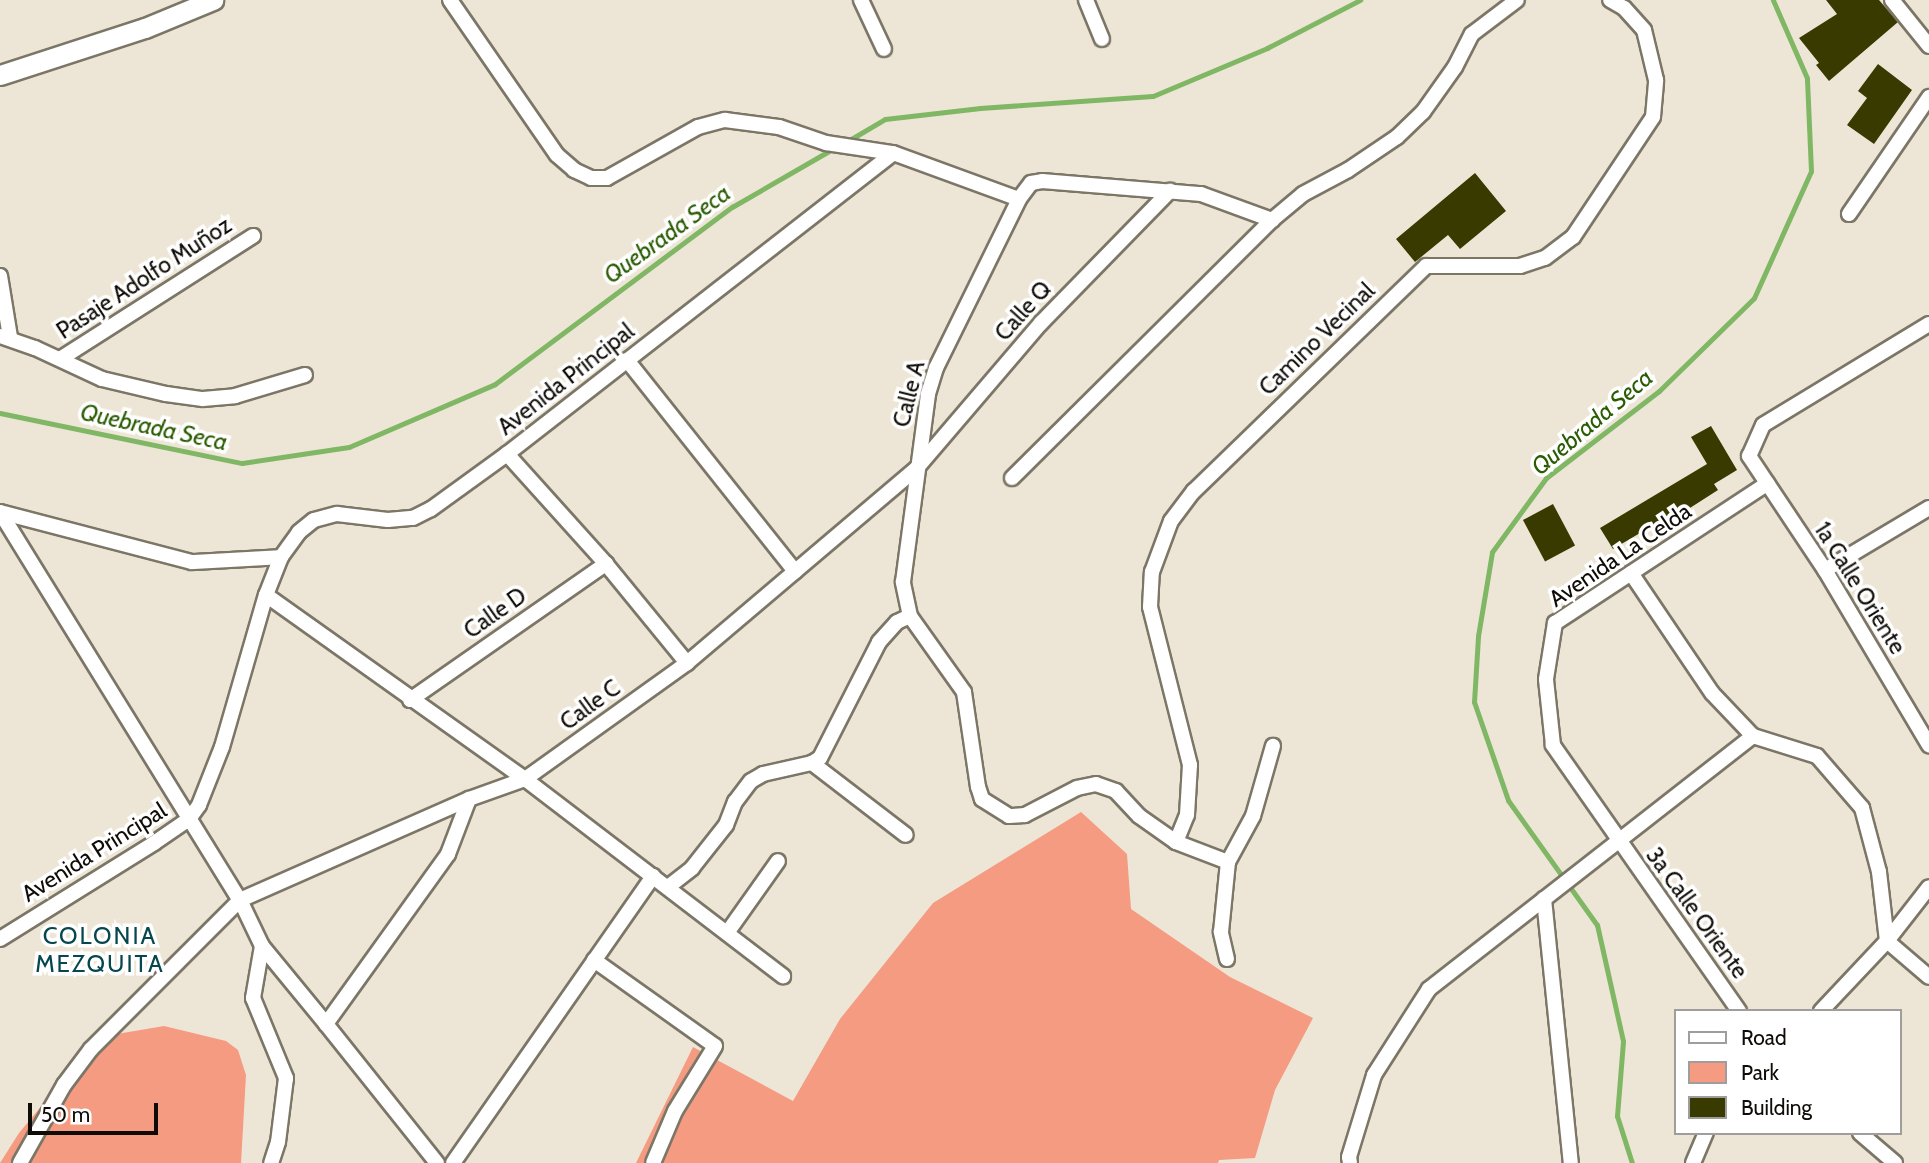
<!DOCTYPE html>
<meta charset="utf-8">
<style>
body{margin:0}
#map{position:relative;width:1929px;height:1163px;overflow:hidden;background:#ede6d6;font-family:Cabin,sans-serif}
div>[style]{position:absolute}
.green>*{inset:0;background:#f49b81}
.stream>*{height:5px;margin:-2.5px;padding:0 2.5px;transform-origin:2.5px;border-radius:2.5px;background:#80b765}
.building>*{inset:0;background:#393a00;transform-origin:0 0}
.roads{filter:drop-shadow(2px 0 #7c7667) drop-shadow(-2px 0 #7c7667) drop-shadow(0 2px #7c7667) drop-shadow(0 -2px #7c7667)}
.street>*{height:14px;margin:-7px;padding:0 7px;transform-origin:7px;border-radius:7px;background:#fff}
.secondary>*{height:19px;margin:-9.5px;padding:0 9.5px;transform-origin:9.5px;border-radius:9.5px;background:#fff}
span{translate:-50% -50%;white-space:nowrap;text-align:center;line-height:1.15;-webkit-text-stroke:7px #fff;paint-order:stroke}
.street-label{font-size:23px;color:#0f0c07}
.water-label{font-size:24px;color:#2a5c03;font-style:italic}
.neighbourhood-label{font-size:24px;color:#06464f;letter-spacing:2px}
.legend{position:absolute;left:1674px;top:1009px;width:228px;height:126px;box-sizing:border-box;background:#fff;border:2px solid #9f9e9c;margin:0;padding:9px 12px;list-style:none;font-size:21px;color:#0f0c07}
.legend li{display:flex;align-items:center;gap:14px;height:35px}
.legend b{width:35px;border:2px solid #9f9e9c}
.scale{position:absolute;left:28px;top:1103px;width:130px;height:32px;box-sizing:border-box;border:4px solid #0f0c07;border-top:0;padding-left:9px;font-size:21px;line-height:24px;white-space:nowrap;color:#0f0c07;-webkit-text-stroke:5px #fff;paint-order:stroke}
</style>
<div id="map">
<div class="green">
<div style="clip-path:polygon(1081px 812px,1127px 854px,1131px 909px,1230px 977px,1313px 1018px,1275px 1090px,1255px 1158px,1219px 1160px,1218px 1163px,636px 1163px,693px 1047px,793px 1101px,840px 1019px,933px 903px)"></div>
<div style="clip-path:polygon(164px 1026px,226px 1041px,238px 1050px,246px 1075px,241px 1163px,0 1163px,19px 1133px,64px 1079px,117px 1034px)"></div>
</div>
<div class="stream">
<div style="left:846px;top:142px;width:45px;rotate:-30.5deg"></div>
<div style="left:885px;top:119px;width:96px;rotate:-6.6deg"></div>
<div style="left:980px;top:108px;width:173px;rotate:-4deg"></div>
<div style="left:1153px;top:96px;width:124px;rotate:-22.8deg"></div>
<div style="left:1267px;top:48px;width:105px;rotate:-27.3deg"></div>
<div style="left:0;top:413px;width:247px;rotate:11.7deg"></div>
<div style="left:242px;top:463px;width:108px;rotate:-8.5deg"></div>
<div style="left:349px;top:447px;width:159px;rotate:-23.3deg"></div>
<div style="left:495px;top:384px;width:296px;rotate:-36.8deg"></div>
<div style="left:732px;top:207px;width:118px;rotate:-30deg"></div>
<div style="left:1632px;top:1163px;width:49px;rotate:-107.7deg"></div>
<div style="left:1617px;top:1116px;width:75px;rotate:-85.4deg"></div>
<div style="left:1623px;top:1041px;width:119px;rotate:-102.6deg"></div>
<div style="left:1597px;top:925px;width:153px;rotate:-125.5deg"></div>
<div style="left:1508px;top:800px;width:104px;rotate:-109.1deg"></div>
<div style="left:1474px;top:702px;width:66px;rotate:-86.5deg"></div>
<div style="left:1478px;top:636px;width:85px;rotate:-80.5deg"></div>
<div style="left:1492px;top:552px;width:92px;rotate:-53.9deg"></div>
<div style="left:1546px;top:478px;width:143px;rotate:-37.6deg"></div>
<div style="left:1659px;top:391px;width:133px;rotate:-44.4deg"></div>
<div style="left:1754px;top:298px;width:139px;rotate:-65.8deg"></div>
<div style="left:1811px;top:171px;width:93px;rotate:-92.5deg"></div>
<div style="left:1807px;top:78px;width:85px;rotate:-113.6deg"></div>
</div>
<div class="building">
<div style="clip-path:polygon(1826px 0,1879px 0,1898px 22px,1829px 81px,1816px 65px,1819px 63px,1799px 38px,1837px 14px)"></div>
<div style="clip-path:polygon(1878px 64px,1912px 90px,1874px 144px,1847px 125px,1867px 98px,1858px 91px)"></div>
<div style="clip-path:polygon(1475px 173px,1506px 211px,1460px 249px,1448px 235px,1415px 262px,1396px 239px)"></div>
<div style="clip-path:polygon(1711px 426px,1737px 470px,1714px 484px,1718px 490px,1665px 524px,1662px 520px,1613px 549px,1600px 528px,1707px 464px,1691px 437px)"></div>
<div style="left:1553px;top:504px;width:47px;height:34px;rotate:62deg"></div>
</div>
<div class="roads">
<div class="street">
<div style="left:450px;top:0;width:188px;rotate:55.4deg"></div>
<div style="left:557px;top:155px;width:23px;rotate:41deg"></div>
<div style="left:574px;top:170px;width:19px;rotate:25deg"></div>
<div style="left:591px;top:178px;width:16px"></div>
<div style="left:607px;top:178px;width:104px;rotate:-29.3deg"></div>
<div style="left:698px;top:127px;width:28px;rotate:-15deg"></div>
<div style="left:725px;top:120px;width:54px;rotate:7.4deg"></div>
<div style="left:779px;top:127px;width:50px;rotate:18.8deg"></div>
<div style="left:826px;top:143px;width:68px;rotate:8.5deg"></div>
<div style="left:893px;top:153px;width:134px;rotate:20.1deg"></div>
<div style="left:861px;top:0;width:54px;rotate:64.9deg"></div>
<div style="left:1086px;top:0;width:42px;rotate:67.7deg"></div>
<div style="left:1892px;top:0;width:59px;rotate:51.2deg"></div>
<div style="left:1849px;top:214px;width:142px;rotate:-55.6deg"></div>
<div style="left:0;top:276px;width:62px;rotate:80.7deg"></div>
<div style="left:1929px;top:324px;width:194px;rotate:148.7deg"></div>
<div style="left:1763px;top:425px;width:34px;rotate:114deg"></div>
<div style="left:1749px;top:456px;width:137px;rotate:56.3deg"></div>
<div style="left:1825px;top:570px;width:204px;rotate:59.3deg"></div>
<div style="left:0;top:336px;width:37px;rotate:19deg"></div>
<div style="left:35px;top:348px;width:74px;rotate:24.8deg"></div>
<div style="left:102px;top:379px;width:66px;rotate:13.2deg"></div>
<div style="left:166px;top:394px;width:37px;rotate:8deg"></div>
<div style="left:203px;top:399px;width:32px;rotate:-5deg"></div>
<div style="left:235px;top:396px;width:73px;rotate:-16.7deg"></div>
<div style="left:60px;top:359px;width:229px;rotate:-32.5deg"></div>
<div style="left:627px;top:360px;width:270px;rotate:51.5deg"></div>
<div style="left:507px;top:454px;width:148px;rotate:48deg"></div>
<div style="left:606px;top:564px;width:128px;rotate:50.7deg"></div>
<div style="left:1012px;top:478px;width:366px;rotate:-44.8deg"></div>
<div style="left:0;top:512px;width:456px;rotate:58.3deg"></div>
<div style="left:240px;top:900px;width:51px;rotate:64.4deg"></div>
<div style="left:262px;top:946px;width:101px;rotate:50.6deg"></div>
<div style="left:0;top:512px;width:198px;rotate:14.6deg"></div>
<div style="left:192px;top:562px;width:89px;rotate:-3.2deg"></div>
<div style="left:1825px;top:570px;width:121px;rotate:-30.8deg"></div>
<div style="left:1631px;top:573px;width:145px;rotate:56deg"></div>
<div style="left:1712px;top:693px;width:59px;rotate:46.4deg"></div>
<div style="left:1753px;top:736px;width:67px;rotate:17.4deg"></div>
<div style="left:1817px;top:756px;width:69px;rotate:49.1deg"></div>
<div style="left:1862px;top:808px;width:66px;rotate:75.1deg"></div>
<div style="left:1879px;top:872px;width:69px;rotate:83.4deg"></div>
<div style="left:1887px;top:941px;width:55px;rotate:40.6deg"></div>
<div style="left:266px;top:595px;width:318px;rotate:35.4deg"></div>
<div style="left:525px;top:779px;width:325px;rotate:37.4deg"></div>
<div style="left:410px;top:700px;width:239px;rotate:-34.8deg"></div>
<div style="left:812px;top:763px;width:118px;rotate:37.5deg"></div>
<div style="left:1176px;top:842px;width:29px;rotate:-68deg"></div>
<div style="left:1187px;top:815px;width:50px;rotate:-86.6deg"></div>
<div style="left:1190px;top:765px;width:163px;rotate:-104.2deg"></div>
<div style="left:1150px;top:607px;width:35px;rotate:-87deg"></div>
<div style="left:1152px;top:572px;width:54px;rotate:-69.6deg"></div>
<div style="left:1171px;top:521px;width:38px;rotate:-53deg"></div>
<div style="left:1194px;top:491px;width:323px;rotate:-44.1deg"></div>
<div style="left:1426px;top:266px;width:94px"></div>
<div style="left:1520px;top:266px;width:26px;rotate:-18deg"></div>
<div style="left:1545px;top:258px;width:35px;rotate:-37deg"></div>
<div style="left:1573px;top:237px;width:144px;rotate:-56.3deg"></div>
<div style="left:1653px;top:117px;width:37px;rotate:-85deg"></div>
<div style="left:1656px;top:80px;width:51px;rotate:-103.5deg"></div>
<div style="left:1644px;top:30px;width:30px;rotate:-132deg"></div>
<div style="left:1624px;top:8px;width:16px;rotate:-150deg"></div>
<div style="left:1228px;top:862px;width:56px;rotate:-159deg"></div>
<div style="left:1176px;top:842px;width:45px;rotate:-144.9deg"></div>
<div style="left:1139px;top:816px;width:34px;rotate:-133deg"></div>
<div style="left:1116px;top:791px;width:21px;rotate:-161deg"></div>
<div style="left:1096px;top:784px;width:19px;rotate:168deg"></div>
<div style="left:1077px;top:788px;width:59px;rotate:152.6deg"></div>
<div style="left:1025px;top:815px;width:16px;rotate:176deg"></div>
<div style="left:1009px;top:816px;width:32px;rotate:-148deg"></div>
<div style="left:982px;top:799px;width:13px;rotate:-108deg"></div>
<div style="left:978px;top:787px;width:96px;rotate:-98.4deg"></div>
<div style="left:964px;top:692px;width:93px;rotate:-125.4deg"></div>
<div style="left:910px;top:616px;width:35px;rotate:-102deg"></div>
<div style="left:903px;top:582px;width:190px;rotate:-82.4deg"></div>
<div style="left:928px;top:394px;width:27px;rotate:-73deg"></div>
<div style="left:936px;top:368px;width:188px;rotate:-63.8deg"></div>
<div style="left:1019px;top:199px;width:20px;rotate:-53deg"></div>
<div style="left:1031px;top:183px;width:11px;rotate:-10deg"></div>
<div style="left:1042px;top:181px;width:160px;rotate:4.7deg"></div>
<div style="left:1201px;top:194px;width:76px;rotate:20.1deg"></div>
<div style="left:1272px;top:220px;width:40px;rotate:-40deg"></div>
<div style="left:1303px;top:194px;width:51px;rotate:-28.1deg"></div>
<div style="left:1348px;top:170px;width:59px;rotate:-34deg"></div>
<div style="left:1397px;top:137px;width:36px;rotate:-44deg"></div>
<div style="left:1423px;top:112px;width:55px;rotate:-54.6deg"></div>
<div style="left:1455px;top:67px;width:37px;rotate:-63deg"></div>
<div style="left:1472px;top:34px;width:56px;rotate:-37.1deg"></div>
<div style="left:668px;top:887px;width:31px;rotate:-38deg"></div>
<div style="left:692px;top:868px;width:55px;rotate:-51.7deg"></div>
<div style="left:726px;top:825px;width:25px;rotate:-69deg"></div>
<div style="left:735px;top:802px;width:26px;rotate:-53deg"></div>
<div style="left:751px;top:781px;width:14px;rotate:-30deg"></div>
<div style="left:763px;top:774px;width:50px;rotate:-12.7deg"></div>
<div style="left:812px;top:763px;width:9px;rotate:-32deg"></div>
<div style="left:820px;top:758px;width:130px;rotate:-63deg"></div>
<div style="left:879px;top:642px;width:27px;rotate:-48deg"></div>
<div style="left:897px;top:622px;width:14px;rotate:-25deg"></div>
<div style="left:1544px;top:899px;width:265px;rotate:84.2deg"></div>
<div style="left:727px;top:933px;width:88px;rotate:-54.7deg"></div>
<div style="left:0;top:939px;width:181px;rotate:-31.9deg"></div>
<div style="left:154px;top:843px;width:42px;rotate:-34.4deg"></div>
<div style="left:189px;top:819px;width:17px;rotate:-54deg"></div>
<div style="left:199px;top:805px;width:62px;rotate:-68.4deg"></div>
<div style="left:222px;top:747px;width:158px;rotate:-73.9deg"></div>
<div style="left:266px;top:595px;width:41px;rotate:-68.5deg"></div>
<div style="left:281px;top:557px;width:31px;rotate:-54deg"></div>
<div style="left:299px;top:532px;width:19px;rotate:-39deg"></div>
<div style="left:314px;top:520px;width:24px;rotate:-15deg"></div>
<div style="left:337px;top:514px;width:51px;rotate:6.7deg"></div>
<div style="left:388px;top:520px;width:25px;rotate:-5deg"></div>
<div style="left:413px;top:518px;width:20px;rotate:-27deg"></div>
<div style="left:431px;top:509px;width:94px;rotate:-35.9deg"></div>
<div style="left:507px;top:454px;width:489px;rotate:-37.9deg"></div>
<div style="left:262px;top:946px;width:53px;rotate:99.8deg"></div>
<div style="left:253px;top:998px;width:87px;rotate:67.6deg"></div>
<div style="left:286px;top:1078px;width:64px;rotate:97.1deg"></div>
<div style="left:278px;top:1142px;width:22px;rotate:108deg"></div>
<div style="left:1227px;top:959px;width:28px;rotate:-103deg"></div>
<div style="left:1221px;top:932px;width:70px;rotate:-84.3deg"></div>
<div style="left:1228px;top:862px;width:52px;rotate:-61.5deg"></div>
<div style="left:1253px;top:816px;width:73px;rotate:-74.1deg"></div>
<div style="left:594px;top:960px;width:148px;rotate:35.4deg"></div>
<div style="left:715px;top:1046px;width:76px;rotate:121.6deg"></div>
<div style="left:675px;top:1111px;width:56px;rotate:112.9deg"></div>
<div style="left:1739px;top:1011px;width:325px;rotate:-125deg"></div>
<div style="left:1553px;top:745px;width:66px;rotate:-96.1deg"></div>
<div style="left:1546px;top:679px;width:57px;rotate:-80.9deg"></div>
<div style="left:1555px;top:623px;width:254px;rotate:-33.3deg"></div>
<div style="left:1821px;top:1011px;width:96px;rotate:-46.7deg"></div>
<div style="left:1887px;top:941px;width:68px;rotate:-52.1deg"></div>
<div style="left:1860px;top:1133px;width:46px;rotate:40.6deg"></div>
<div style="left:20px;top:1163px;width:90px;rotate:-60.6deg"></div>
<div style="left:64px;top:1085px;width:45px;rotate:-53.1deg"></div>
<div style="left:91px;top:1049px;width:211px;rotate:-45deg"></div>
<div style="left:240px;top:900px;width:250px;rotate:-23.8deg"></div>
<div style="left:469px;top:799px;width:59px;rotate:-19.7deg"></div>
<div style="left:525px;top:779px;width:199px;rotate:-35.6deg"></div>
<div style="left:687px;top:663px;width:302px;rotate:-40.3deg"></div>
<div style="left:917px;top:468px;width:191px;rotate:-49.5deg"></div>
<div style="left:1041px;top:323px;width:185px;rotate:-45.7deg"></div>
<div style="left:437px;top:1163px;width:178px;rotate:-128.6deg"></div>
<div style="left:326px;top:1024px;width:209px;rotate:-54.3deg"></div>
<div style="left:448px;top:854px;width:59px;rotate:-69.1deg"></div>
<div style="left:453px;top:1163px;width:350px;rotate:-55.1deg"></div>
<div style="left:1350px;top:1163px;width:6px;rotate:-99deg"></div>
<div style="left:1349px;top:1157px;width:86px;rotate:-73deg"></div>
<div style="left:1374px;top:1075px;width:102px;rotate:-57.4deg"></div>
<div style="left:1429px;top:989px;width:411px;rotate:-38deg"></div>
<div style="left:1693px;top:1163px;width:33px;rotate:-67deg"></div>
</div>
<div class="secondary">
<div style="left:0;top:75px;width:152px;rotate:-18deg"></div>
<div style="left:145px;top:28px;width:74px;rotate:-22.4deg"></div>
</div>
</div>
<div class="street-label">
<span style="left:144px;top:278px;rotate:-33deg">Pasaje Adolfo Muñoz</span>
<span style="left:1023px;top:311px;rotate:-48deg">Calle Q</span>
<span style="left:1317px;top:339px;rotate:-44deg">Camino Vecinal</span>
<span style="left:566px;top:379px;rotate:-38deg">Avenida Principal</span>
<span style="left:909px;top:394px;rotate:-76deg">Calle A</span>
<span style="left:1620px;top:555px;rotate:-34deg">Avenida La Celda</span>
<span style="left:1860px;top:588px;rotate:58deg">1a Calle Oriente</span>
<span style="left:495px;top:613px;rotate:-35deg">Calle D</span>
<span style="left:590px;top:705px;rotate:-36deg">Calle C</span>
<span style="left:94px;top:852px;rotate:-32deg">Avenida Principal</span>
<span style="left:1697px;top:913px;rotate:54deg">3a Calle Oriente</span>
</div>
<div class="water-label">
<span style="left:667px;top:234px;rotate:-36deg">Quebrada Seca</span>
<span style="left:1592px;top:422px;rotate:-40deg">Quebrada Seca</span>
<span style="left:154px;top:427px;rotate:12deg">Quebrada Seca</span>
</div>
<div class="neighbourhood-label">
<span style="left:100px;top:950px">COLONIA<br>MEZQUITA</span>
</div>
<ul class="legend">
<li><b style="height:9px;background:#fff"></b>Road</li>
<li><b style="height:19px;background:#f49b81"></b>Park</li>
<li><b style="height:19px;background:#393a00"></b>Building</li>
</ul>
<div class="scale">50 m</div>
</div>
